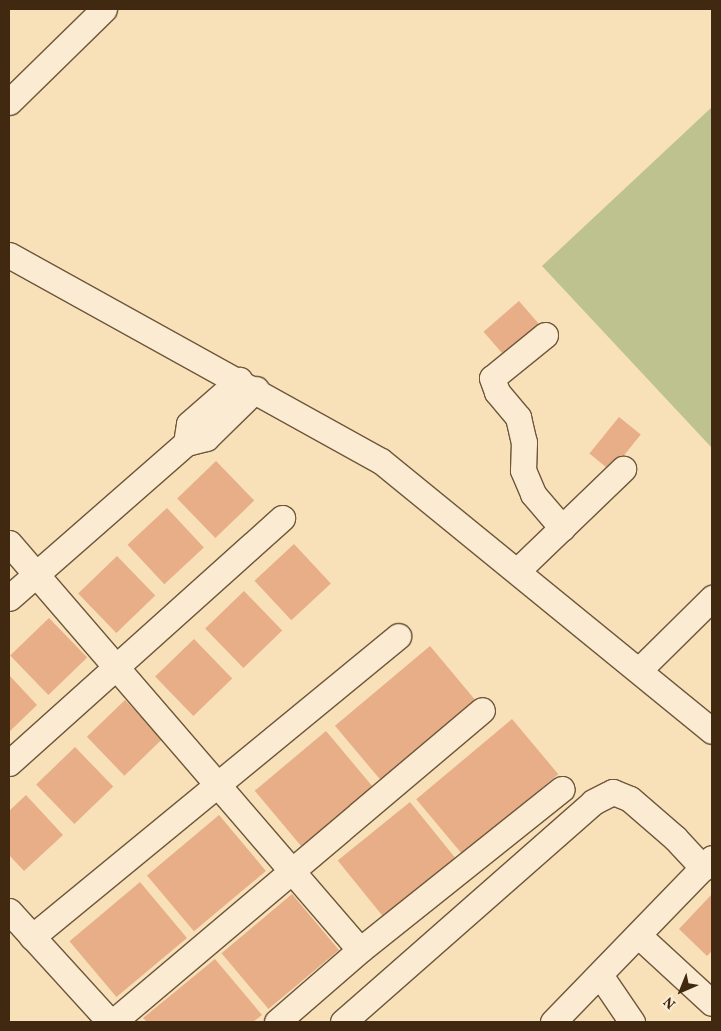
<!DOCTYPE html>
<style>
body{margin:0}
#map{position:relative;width:721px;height:1031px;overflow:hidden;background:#f8e0b9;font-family:Vollkorn,serif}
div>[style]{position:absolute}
.green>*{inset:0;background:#bec28f}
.building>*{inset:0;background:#e7ae88;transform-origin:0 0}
.roads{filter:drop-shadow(1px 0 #6e573a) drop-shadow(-1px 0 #6e573a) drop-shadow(0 1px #6e573a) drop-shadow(0 -1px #6e573a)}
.minor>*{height:25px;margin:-12.5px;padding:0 12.5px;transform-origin:12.5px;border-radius:12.5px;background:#faebd2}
span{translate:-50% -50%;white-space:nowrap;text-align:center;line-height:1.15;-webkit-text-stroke:4.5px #faebd2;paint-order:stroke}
.frame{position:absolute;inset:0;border:10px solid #402910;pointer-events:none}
.north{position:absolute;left:656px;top:966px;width:50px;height:50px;-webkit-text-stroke:4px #faebd2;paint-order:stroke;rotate:224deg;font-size:14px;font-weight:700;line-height:20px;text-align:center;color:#402910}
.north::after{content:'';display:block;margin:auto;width:18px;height:22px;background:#402910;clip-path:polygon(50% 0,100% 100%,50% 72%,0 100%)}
</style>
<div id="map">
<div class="green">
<div style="clip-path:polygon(712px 107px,712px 448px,542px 266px)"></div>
</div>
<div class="building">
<div style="left:519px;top:301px;width:32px;height:47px;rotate:49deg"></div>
<div style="left:619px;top:417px;width:28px;height:47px;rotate:39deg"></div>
<div style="left:216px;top:461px;width:55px;height:54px;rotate:46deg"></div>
<div style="left:167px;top:508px;width:54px;height:54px;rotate:47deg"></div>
<div style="left:294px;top:544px;width:54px;height:54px;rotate:47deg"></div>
<div style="left:117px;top:556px;width:55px;height:54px;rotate:46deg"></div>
<div style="left:244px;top:591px;width:55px;height:54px;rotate:46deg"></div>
<div style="left:49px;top:618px;width:55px;height:54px;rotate:46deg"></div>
<div style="left:194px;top:639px;width:55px;height:54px;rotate:46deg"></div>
<div style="left:430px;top:646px;width:72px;height:124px;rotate:50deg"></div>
<div style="clip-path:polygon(9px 675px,37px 705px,9px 732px)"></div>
<div style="left:125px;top:700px;width:54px;height:53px;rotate:46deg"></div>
<div style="left:512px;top:719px;width:72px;height:125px;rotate:50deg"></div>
<div style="left:326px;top:731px;width:74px;height:93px;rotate:50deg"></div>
<div style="left:75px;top:747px;width:55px;height:54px;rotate:46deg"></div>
<div style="clip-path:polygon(26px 795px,63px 835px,24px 871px,9px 855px,9px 811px)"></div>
<div style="left:410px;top:802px;width:72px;height:93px;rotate:51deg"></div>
<div style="left:219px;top:815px;width:73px;height:94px;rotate:50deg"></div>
<div style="left:140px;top:882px;width:73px;height:92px;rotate:50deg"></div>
<div style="left:292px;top:894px;width:73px;height:92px;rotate:50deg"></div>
<div style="clip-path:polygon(712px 894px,712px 951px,707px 956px,679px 929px)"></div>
<div style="clip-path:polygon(215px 959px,262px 1015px,253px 1022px,147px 1022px,143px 1018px)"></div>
</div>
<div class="roads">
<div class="minor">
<div style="left:9px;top:102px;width:133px;rotate:-44.4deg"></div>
<div style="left:9px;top:255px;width:425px;rotate:29deg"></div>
<div style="left:381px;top:461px;width:427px;rotate:39.2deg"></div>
<div style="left:545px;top:335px;width:68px;rotate:140.9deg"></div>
<div style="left:492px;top:378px;width:15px;rotate:70deg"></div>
<div style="left:497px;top:392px;width:33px;rotate:50deg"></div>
<div style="left:518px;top:417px;width:26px;rotate:77deg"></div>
<div style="left:524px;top:442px;width:28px;rotate:92deg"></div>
<div style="left:523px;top:470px;width:26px;rotate:67deg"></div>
<div style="left:533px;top:494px;width:45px;rotate:49.5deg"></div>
<div style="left:186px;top:443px;width:19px;rotate:-81deg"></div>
<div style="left:189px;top:424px;width:67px;rotate:-41.3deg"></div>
<div style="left:9px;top:543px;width:537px;rotate:49.23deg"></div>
<div style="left:360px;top:950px;width:110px;rotate:139.1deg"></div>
<div style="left:518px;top:570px;width:146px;rotate:-43.9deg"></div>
<div style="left:9px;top:598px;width:235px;rotate:-41.2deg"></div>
<div style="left:186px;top:443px;width:21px;rotate:-14deg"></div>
<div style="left:206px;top:438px;width:70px;rotate:-44.4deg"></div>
<div style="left:639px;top:670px;width:103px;rotate:-44.6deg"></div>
<div style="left:9px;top:763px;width:367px;rotate:-41.9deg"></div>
<div style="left:9px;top:911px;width:150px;rotate:47.7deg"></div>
<div style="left:638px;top:935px;width:100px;rotate:42.6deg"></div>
<div style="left:32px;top:937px;width:474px;rotate:-39.4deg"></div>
<div style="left:360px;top:950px;width:258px;rotate:-38.6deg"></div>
<div style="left:600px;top:975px;width:57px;rotate:55.8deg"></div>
<div style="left:113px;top:1022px;width:483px;rotate:-40.2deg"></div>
<div style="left:343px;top:1022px;width:333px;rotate:-41.3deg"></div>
<div style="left:593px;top:802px;width:22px;rotate:-27deg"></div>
<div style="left:613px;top:792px;width:18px;rotate:22deg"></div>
<div style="left:630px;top:799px;width:60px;rotate:40.9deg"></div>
<div style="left:675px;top:838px;width:41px;rotate:47deg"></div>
<div style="left:553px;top:1022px;width:228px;rotate:-45.9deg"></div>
</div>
</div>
<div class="frame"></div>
<div class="north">N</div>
</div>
